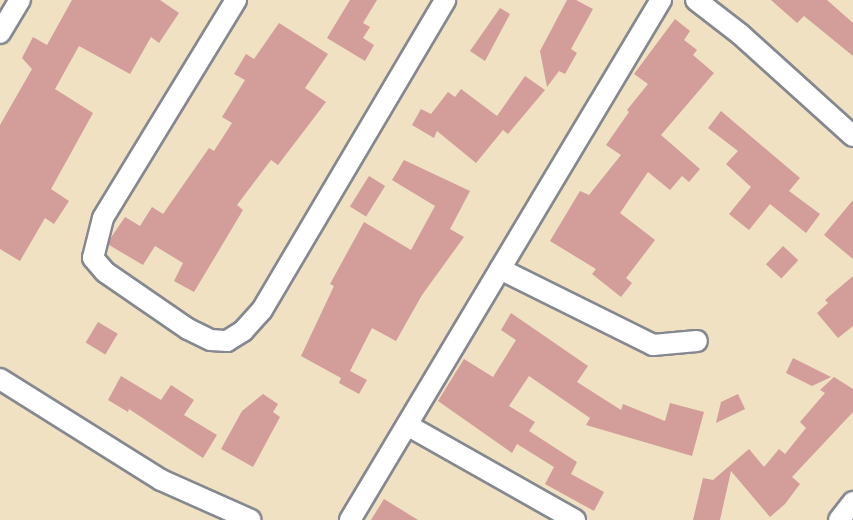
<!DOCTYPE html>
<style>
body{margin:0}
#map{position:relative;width:853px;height:520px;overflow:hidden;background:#efe1c2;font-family:"IM FELL Great Primer",serif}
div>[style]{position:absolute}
.building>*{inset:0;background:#d39d9a;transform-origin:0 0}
.roads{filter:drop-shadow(2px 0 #858890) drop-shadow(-2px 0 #858890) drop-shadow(0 2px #858890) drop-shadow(0 -2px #858890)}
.street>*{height:20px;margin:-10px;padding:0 10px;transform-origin:10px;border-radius:10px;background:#fff}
span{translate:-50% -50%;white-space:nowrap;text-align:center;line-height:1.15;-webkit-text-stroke:6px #f7f3e8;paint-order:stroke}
</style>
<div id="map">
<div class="building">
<div style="clip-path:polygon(72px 0,160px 0,179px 13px,159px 43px,151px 37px,130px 74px,79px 46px,55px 89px,93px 113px,51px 189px,69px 201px,54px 224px,45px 218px,20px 261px,0 249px,0 125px,32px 69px,22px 58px,33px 37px,47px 45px)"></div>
<div style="clip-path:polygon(350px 0,377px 0,363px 23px,370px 27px,363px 38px,374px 45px,365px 61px,327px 38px)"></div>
<div style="clip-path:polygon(567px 0,576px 0,593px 9px,571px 49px,577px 53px,565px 74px,559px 71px,547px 87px,540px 51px)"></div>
<div style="clip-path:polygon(771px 0,827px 0,853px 23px,853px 56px,804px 16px,797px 23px)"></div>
<div style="clip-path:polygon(500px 8px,510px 14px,485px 61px,470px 51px)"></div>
<div style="clip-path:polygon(675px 19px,690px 31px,684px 40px,697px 50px,693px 55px,714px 73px,661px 135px,700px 169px,689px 182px,682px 176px,670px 190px,648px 172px,620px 213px,655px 240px,626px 278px,632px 283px,621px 297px,592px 274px,596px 269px,550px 241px,580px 191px,589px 195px,621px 155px,606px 145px,629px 112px,627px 110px,648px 84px,634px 74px)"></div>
<div style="clip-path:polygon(279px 23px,328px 54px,305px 88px,326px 102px,278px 165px,271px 160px,237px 205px,243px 210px,194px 292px,174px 281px,183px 263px,155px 246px,143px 265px,109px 245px,110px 239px,125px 217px,140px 226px,152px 207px,163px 214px,209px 148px,214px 151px,232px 123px,222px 117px,245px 80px,234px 74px,246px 54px,254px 59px)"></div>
<div style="clip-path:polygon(525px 76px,545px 90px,508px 134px,503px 130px,476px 163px,437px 131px,434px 138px,412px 125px,421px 109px,431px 114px,448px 92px,455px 97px,461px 89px,497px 116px)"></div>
<div style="clip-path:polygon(721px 111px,800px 178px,789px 191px,820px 214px,806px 233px,770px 204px,749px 230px,729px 214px,751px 187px,726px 164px,738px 151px,708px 128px)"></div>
<div style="clip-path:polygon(404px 160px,470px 191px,450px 229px,464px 237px,422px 295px,396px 341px,372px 328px,350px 371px,367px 380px,359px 394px,339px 383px,341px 378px,301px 356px,334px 286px,330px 284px,364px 222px,411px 250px,435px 206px,392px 180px)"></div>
<div style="left:369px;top:176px;width:19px;height:36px;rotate:32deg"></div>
<div style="clip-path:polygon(853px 200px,853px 259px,824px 235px)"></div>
<div style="left:783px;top:246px;width:21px;height:25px;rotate:43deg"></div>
<div style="clip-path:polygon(853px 276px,853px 326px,838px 338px,817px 313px,828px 303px,825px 300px)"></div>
<div style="clip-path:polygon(511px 313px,588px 366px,577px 382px,621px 410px,623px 404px,665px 421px,670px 403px,704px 412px,692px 456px,586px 425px,590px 418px,529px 376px,509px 406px,535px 422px,529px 431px,577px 462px,571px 474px,604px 492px,594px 511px,545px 484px,554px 467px,517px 444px,512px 453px,438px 401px,464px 359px,493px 377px,516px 340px,501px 330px)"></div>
<div style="left:98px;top:322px;width:23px;height:24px;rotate:31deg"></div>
<div style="clip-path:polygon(793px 358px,831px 377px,812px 386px,786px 373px)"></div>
<div style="clip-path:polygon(121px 376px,161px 400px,171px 385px,194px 400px,184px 415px,217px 435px,203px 458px,129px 409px,128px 412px,108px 400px)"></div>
<div style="clip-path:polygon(834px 377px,853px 389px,853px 412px,792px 477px,800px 484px,785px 504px,770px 517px,731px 471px,720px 520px,693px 520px,703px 478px,713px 480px,749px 449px,764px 467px,779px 449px,785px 454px,806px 428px,800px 422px,825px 393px,820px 390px)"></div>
<div style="clip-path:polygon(263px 394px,278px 404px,273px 412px,280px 417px,253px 467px,221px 449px,242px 411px)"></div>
<div style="clip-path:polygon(738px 394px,745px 409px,716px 423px,721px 402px)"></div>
<div style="clip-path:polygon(384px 499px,418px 520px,371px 520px)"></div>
</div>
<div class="roads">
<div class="street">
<div style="left:236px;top:0;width:255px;rotate:121.4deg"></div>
<div style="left:103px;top:218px;width:41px;rotate:104deg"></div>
<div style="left:93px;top:258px;width:18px;rotate:49deg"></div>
<div style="left:105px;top:272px;width:101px;rotate:34.5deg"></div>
<div style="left:188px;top:329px;width:25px;rotate:26deg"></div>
<div style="left:211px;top:340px;width:16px;rotate:4deg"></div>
<div style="left:227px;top:341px;width:19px;rotate:-32deg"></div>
<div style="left:243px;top:331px;width:28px;rotate:-48deg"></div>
<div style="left:262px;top:310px;width:360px;rotate:-59.4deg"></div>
<div style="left:696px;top:0;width:56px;rotate:37.7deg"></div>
<div style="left:740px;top:34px;width:152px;rotate:42.1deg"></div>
<div style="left:0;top:33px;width:39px;rotate:-59deg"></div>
<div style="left:500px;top:269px;width:171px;rotate:26.4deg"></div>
<div style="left:653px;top:345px;width:44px;rotate:-5.2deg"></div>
<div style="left:0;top:379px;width:190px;rotate:32.1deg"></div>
<div style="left:161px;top:480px;width:98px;rotate:24deg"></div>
<div style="left:407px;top:425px;width:193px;rotate:29.5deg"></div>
<div style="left:350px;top:520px;width:606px;rotate:-59.12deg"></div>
<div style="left:839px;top:520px;width:23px;rotate:-52deg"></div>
</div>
</div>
</div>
